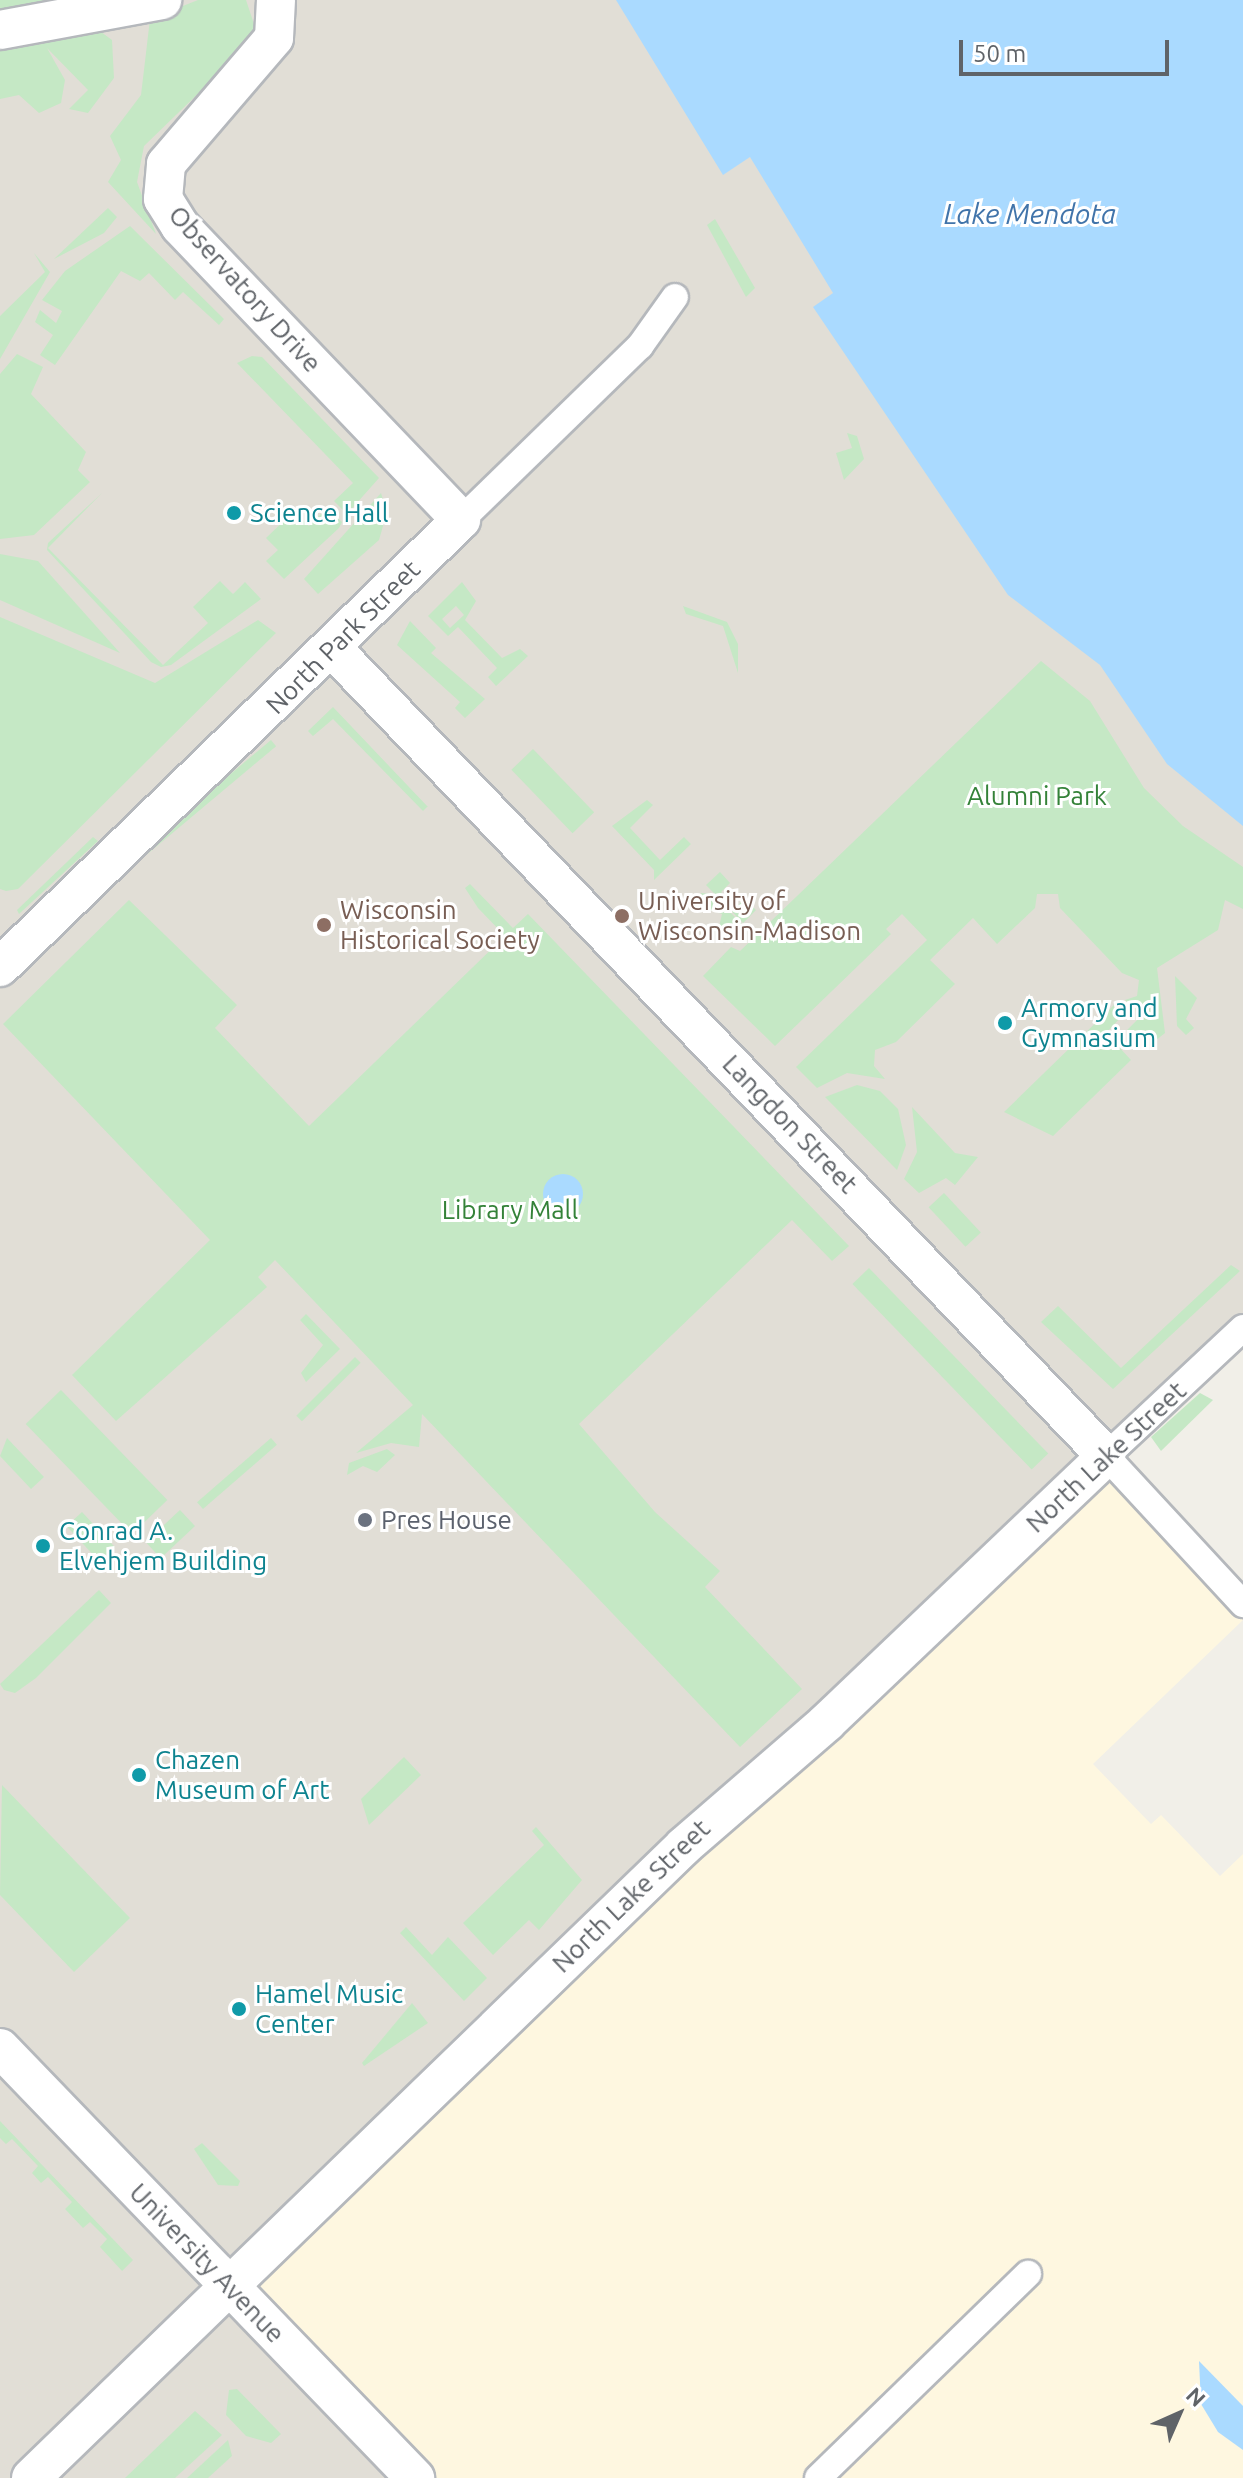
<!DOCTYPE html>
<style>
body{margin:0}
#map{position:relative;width:1243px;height:2478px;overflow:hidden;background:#f1efe8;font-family:Ubuntu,sans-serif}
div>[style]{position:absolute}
.commercial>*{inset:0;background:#fef7e0}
.education>*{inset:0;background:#e1ded6}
.green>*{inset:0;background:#c5e8c5;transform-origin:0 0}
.water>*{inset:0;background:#aadaff}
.round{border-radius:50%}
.roads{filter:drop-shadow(2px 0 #b5b8bc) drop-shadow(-2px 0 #b5b8bc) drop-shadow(0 2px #b5b8bc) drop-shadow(0 -2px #b5b8bc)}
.street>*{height:26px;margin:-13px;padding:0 13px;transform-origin:13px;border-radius:13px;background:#fff}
.secondary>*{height:38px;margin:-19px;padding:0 19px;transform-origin:19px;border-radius:19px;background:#fff}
.dots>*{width:22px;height:22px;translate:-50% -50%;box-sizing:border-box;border:4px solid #fff;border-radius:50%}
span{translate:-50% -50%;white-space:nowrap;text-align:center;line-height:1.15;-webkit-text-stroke:6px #fff;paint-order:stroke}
.street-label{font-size:26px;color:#5f6368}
.culture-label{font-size:26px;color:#0d838f}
.left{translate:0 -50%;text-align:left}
.park-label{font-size:26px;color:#348238}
.education-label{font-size:26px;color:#785e54}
.worship-label{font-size:26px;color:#5b616d}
.water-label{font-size:28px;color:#4174aa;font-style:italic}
.north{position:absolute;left:1139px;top:2374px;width:80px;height:80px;-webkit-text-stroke:6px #fff;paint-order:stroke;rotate:45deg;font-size:22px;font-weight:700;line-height:32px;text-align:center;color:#5f6368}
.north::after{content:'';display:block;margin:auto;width:28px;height:36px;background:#5f6368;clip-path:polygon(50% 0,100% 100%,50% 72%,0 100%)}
.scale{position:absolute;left:959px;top:40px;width:210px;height:36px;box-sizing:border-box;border:4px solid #5f6368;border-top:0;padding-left:10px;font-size:24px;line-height:28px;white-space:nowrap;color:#5f6368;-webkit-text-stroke:6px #fff;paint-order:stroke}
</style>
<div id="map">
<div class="commercial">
<div style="clip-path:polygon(1106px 1456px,1243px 1604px,1243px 1620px,1093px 1764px,1151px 1824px,1161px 1815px,1220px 1876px,1243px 1854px,1243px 2478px,415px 2478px,229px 2285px)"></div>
</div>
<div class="education">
<div style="clip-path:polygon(0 0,881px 0,1243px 505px,1243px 1328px,229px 2284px,415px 2478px,0 2478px)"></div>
</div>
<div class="green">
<div style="clip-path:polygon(0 0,81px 0,0 11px)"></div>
<div style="clip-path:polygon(198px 0,246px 0,255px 27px,242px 51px,144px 146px,137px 182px,156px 234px,108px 182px,121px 160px,110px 136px,141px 95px,150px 19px)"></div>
<div style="clip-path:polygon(97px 29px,112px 40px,114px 78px,88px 113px,69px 109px,88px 90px,47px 48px,65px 80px,61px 103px,39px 113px,19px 95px,0 99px,0 39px)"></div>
<div style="clip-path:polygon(108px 208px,117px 217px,104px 233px,54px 259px)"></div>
<div style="clip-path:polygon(715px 219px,755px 288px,746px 297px,707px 225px)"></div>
<div style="clip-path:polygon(130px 226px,224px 319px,219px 325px,183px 292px,175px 300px,149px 273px,140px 281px,121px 271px,55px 365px,40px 355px,53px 335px,35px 322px,40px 310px,56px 323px,62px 311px,42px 300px,65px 271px)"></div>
<div style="clip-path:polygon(34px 253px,50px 272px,0 359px,0 316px,45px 272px)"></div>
<div style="clip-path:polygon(17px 354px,43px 367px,31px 394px,86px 452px,78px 470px,90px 482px,34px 535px,0 539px,0 374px)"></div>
<div style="clip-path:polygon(252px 356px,262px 357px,379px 478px,347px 514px,334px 501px,353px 483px,237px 363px)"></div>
<div style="clip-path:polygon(847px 433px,857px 436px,864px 459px,844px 480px,836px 453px,852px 448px)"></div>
<div style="clip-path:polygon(102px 493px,48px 548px,163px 665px,208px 623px,193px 607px,220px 581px,233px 594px,245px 582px,261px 599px,171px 665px,161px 667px,151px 662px,47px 550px,48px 543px)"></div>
<div style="clip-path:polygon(381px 493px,387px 512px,379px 540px,318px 594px,304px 579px)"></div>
<div style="clip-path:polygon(327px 508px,342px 522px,339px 528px,284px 579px,266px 561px,278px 550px,266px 538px,294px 511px,309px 526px)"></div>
<div style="clip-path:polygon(0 554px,38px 561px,120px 653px,0 600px)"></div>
<div style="clip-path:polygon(evenodd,462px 582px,476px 601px,465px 620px,502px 658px,520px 649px,528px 656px,496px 686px,488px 677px,497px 668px,458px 627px,448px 636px,428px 616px,462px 582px,456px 606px,464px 615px,450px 628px,442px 619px,456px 606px)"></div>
<div style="clip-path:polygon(683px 606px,727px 622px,738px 644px,738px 673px,723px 626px,686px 614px)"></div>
<div style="clip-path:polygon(0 617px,155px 683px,258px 620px,276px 633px,18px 889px,6px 891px,0 889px)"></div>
<div style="clip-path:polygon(410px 621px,436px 648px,431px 653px,485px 699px,465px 718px,455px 708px,460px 702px,397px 645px)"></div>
<div style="clip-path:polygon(1041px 661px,1090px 701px,1144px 788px,1183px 826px,1243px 867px,1243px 909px,1225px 900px,1218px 930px,1157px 968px,1165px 1033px,1145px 1049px,1127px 1030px,1141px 1016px,1125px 1000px,1137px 996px,1139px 980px,1122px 973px,1060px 908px,1058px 894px,1037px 894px,1035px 908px,997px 944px,973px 918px,930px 960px,955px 984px,896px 1042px,875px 1050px,874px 1066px,885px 1079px,847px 1073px,817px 1088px,796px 1067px,927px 940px,902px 914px,886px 929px,891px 934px,775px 1046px,703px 976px,731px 947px,740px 951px)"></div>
<div style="clip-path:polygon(333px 707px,428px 807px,427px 807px,423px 811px,333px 719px,313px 736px,308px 731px)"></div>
<div style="left:271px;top:740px;width:8px;height:220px;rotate:50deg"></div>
<div style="left:533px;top:749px;width:88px;height:30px;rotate:46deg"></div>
<div style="clip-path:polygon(647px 800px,653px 805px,630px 828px,660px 860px,684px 837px,691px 844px,654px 880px,654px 870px,612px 826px)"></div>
<div style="clip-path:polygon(93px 837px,98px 841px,19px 914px,17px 910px)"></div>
<div style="clip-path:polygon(720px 872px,730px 883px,721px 892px,736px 907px,745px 899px,756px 910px,743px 923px,706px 885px)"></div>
<div style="clip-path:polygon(470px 884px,513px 928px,528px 914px,849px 1246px,832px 1261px,792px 1220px,579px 1424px,655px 1512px,720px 1571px,705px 1587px,802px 1689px,740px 1747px,422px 1414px,419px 1447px,391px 1443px,356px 1453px,413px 1405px,275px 1260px,258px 1277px,267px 1287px,116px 1421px,72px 1375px,210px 1240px,3px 1024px,129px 900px,237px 1005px,215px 1028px,309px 1126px,505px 936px,478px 908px,465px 888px)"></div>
<div style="clip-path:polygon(701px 893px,712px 894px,742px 924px,728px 938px,719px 927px,722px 914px,698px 906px)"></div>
<div style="clip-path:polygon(1175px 976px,1197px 998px,1186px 1019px,1194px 1028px,1186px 1035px,1177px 1026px)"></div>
<div style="clip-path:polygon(1114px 1005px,1123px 1015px,1106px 1033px,1131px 1060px,1053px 1136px,1004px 1112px)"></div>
<div style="clip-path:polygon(857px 1085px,880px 1091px,898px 1109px,906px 1145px,897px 1170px,825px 1097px)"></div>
<div style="clip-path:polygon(912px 1107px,955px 1153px,978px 1157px,955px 1185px,946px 1178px,919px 1193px,904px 1179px,917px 1152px)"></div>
<div style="left:944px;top:1193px;width:54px;height:21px;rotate:47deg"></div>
<div style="clip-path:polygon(1231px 1265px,1240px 1271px,1113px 1389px,1041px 1322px,1058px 1306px,1121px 1368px)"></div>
<div style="left:869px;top:1268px;width:258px;height:23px;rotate:46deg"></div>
<div style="clip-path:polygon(306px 1314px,340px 1349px,306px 1382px,301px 1373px,323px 1345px,300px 1320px)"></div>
<div style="left:355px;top:1357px;width:8px;height:83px;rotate:45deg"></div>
<div style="left:61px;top:1390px;width:153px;height:49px;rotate:46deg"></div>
<div style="clip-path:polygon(1200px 1393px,1213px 1400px,1161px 1451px,1151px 1437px)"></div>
<div style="clip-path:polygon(7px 1438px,44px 1477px,31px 1489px,0 1456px)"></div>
<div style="left:271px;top:1438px;width:9px;height:98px;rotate:49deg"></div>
<div style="clip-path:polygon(387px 1449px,395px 1455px,377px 1472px,363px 1466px,347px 1475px,349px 1463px)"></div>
<div style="left:180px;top:1510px;width:22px;height:47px;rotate:47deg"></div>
<div style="left:82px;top:1512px;width:48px;height:21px;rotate:47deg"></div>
<div style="clip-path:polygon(99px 1590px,111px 1603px,36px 1678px,15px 1693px,4px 1690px,0 1684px)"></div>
<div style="clip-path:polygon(404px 1757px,421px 1775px,369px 1825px,361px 1799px)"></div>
<div style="clip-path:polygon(2px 1785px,130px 1918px,74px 1972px,0 1895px)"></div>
<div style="clip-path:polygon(536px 1827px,582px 1880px,539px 1930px,529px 1920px,493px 1955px,463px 1923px,544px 1845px,532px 1831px)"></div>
<div style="clip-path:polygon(406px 1927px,432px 1955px,448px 1937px,487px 1978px,464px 2001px,400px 1933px)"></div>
<div style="clip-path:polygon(412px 2003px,428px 2023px,364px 2066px,362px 2063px)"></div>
<div style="clip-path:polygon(0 2121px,133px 2260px,122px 2271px,100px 2247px,107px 2239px,90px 2222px,83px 2228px,65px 2209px,72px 2202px,48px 2177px,41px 2183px,32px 2173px,38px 2166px,12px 2139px,6px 2144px,0 2138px)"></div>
<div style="clip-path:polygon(202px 2143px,240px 2181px,238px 2186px,218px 2185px,194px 2149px)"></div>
<div style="clip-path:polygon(237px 2389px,281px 2434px,271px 2443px,246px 2436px,226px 2415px,229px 2390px)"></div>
<div style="clip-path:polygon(195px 2411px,222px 2435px,175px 2478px,125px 2478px)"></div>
<div style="clip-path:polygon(228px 2440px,232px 2456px,208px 2478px,187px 2478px)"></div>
</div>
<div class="water">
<div style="clip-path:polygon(616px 0,1243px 0,1243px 826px,1167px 764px,1100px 665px,1008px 595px,813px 307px,833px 293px,750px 157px,723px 175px)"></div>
<div class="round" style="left:543px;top:1174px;width:40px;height:40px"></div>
<div style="clip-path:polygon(1199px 2361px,1243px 2406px,1243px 2450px,1218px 2432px,1201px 2404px)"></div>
</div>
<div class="roads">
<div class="street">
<div style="left:461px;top:520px;width:250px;rotate:-44.2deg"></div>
<div style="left:640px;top:346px;width:60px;rotate:-54.5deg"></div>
<div style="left:1243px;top:1328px;width:187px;rotate:136.9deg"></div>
<div style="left:1106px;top:1456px;width:202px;rotate:47.2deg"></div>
<div style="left:818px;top:2478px;width:293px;rotate:-44.2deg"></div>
</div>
<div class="secondary">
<div style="left:0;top:30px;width:165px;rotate:-10.5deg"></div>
<div style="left:0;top:967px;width:642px;rotate:-44.12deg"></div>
<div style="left:461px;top:520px;width:407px;rotate:-133.7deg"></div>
<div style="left:180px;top:226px;width:32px;rotate:-122deg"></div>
<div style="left:163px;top:199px;width:35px;rotate:-85deg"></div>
<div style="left:166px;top:164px;width:166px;rotate:-49.4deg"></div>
<div style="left:274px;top:38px;width:38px;rotate:-87deg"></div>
<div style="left:0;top:2048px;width:598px;rotate:46.02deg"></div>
<div style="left:31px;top:2478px;width:909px;rotate:-44.06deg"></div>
<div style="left:684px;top:1846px;width:189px;rotate:-40.9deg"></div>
<div style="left:827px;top:1722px;width:385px;rotate:-43.6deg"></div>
<div style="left:1106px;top:1456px;width:1119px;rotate:-133.77deg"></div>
</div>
</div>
<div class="dots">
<div style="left:234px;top:513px;background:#0f9aa8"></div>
<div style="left:622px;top:916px;background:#8d6e63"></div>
<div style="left:324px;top:925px;background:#8d6e63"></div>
<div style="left:1005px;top:1023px;background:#0f9aa8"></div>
<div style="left:365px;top:1520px;background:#6b7280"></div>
<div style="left:43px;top:1546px;background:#0f9aa8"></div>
<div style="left:139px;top:1775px;background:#0f9aa8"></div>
<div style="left:239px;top:2009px;background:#0f9aa8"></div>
</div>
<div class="street-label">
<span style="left:245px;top:289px;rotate:48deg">Observatory Drive</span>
<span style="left:343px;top:637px;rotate:-45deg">North Park Street</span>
<span style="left:790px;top:1124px;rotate:46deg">Langdon Street</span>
<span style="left:1106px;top:1457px;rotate:-43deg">North Lake Street</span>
<span style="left:631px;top:1896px;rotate:-44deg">North Lake Street</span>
<span style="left:207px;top:2263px;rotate:46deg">University Avenue</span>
</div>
<div class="culture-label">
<span class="left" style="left:250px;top:513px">Science Hall</span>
<span class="left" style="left:1021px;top:1023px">Armory and<br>Gymnasium</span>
<span class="left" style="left:59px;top:1546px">Conrad A.<br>Elvehjem Building</span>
<span class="left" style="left:155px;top:1775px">Chazen<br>Museum of Art</span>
<span class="left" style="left:255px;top:2009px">Hamel Music<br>Center</span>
</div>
<div class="park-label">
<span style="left:1037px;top:796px">Alumni Park</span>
<span style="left:510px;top:1210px">Library Mall</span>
</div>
<div class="education-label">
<span class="left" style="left:638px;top:916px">University of<br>Wisconsin-Madison</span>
<span class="left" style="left:340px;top:925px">Wisconsin<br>Historical Society</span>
</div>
<div class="worship-label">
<span class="left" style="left:381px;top:1520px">Pres House</span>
</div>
<div class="water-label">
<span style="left:1030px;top:214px">Lake Mendota</span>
</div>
<div class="north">N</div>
<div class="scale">50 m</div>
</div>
